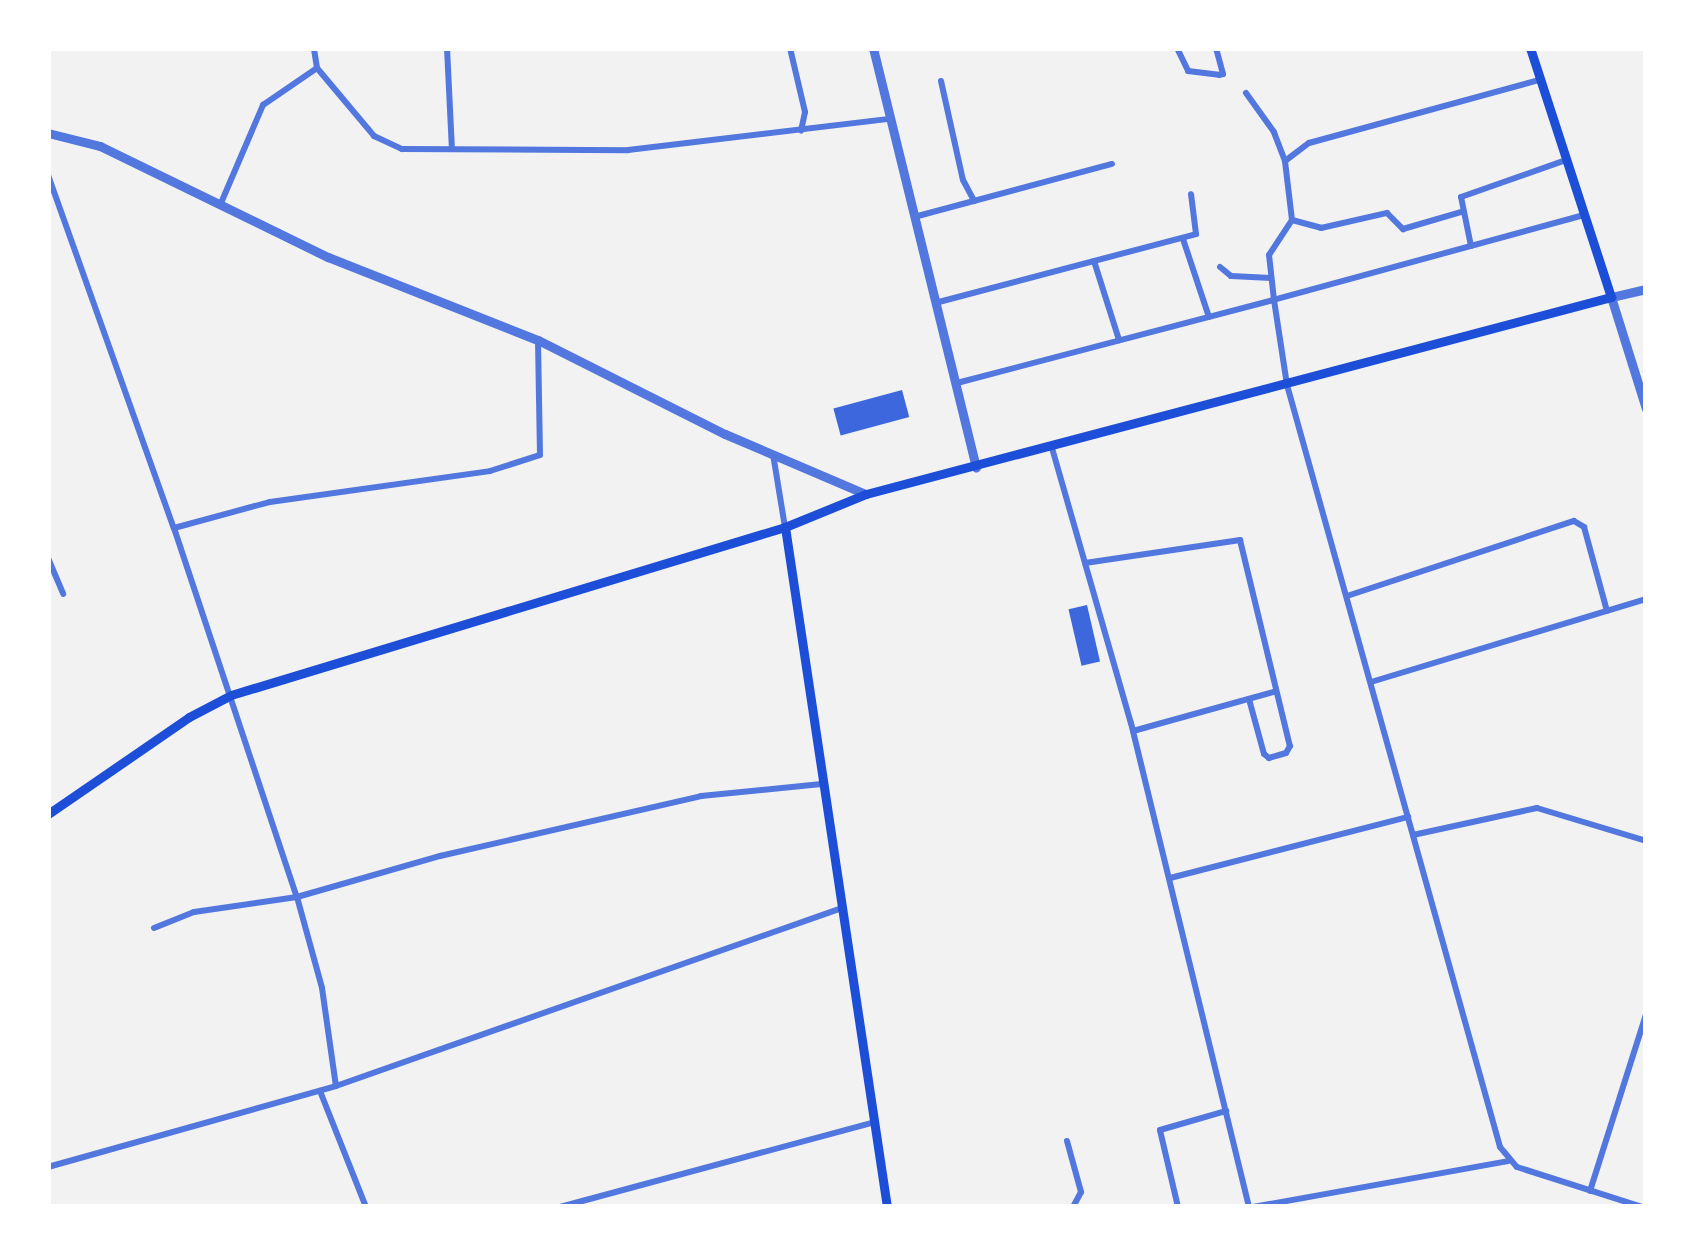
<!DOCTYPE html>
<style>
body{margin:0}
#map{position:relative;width:1694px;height:1255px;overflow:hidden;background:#f2f2f2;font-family:Rubik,sans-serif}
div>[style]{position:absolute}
.building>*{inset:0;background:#3d67dc;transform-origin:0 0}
.minor>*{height:6px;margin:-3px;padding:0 3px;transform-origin:3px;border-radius:3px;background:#5277de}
.tertiary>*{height:9px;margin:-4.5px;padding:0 4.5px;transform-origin:4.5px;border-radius:4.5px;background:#5277de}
.secondary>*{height:9px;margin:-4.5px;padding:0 4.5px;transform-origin:4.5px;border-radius:4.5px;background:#1d4ed8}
span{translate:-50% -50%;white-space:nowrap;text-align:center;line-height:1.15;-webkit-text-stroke:9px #fff;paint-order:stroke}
.frame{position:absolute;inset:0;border:51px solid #fff;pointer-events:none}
</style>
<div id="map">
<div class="building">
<div style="left:902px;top:390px;width:28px;height:71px;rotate:75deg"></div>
<div style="left:1087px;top:605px;width:58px;height:19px;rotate:77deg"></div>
</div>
<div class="minor">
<div style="left:447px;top:48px;width:101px;rotate:87.2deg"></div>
<div style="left:790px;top:48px;width:66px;rotate:76.8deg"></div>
<div style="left:805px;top:112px;width:19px;rotate:102deg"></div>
<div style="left:1177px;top:48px;width:25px;rotate:64deg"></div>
<div style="left:1188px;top:71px;width:31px;rotate:7deg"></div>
<div style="left:1219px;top:75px;width:4px;rotate:-14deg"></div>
<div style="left:1223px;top:74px;width:27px;rotate:-105deg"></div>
<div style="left:317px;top:68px;width:89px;rotate:50deg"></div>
<div style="left:374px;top:136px;width:31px;rotate:25deg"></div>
<div style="left:402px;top:149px;width:226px;rotate:0.3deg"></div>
<div style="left:628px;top:150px;width:263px;rotate:-6.8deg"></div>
<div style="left:941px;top:81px;width:101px;rotate:77.5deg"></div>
<div style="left:963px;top:180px;width:24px;rotate:62deg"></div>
<div style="left:1285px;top:161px;width:30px;rotate:-37deg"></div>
<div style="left:1309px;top:143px;width:239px;rotate:-15.3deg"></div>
<div style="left:48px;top:175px;width:375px;rotate:70.4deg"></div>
<div style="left:174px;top:528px;width:389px;rotate:71.6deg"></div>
<div style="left:297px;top:897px;width:94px;rotate:74.6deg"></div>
<div style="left:322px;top:988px;width:99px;rotate:81.9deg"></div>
<div style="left:221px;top:203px;width:107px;rotate:-66.8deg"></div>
<div style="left:263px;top:105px;width:65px;rotate:-34.4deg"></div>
<div style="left:317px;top:68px;width:20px;rotate:-99deg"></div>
<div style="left:1584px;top:215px;width:321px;rotate:164.7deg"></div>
<div style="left:1274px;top:300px;width:86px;rotate:81.3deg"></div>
<div style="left:1287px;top:385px;width:791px;rotate:74.38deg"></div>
<div style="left:1500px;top:1147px;width:26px;rotate:50deg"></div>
<div style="left:1517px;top:1167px;width:131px;rotate:17.7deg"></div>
<div style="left:914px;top:217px;width:205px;rotate:-15deg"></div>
<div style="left:1292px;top:220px;width:30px;rotate:15deg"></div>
<div style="left:1321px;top:228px;width:68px;rotate:-12.8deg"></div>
<div style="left:1387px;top:213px;width:23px;rotate:45deg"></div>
<div style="left:1403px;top:229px;width:60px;rotate:-16.3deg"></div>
<div style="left:1183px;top:239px;width:82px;rotate:71.6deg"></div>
<div style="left:1471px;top:246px;width:50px;rotate:-101.5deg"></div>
<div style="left:1461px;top:197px;width:111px;rotate:-19.4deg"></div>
<div style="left:1094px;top:261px;width:83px;rotate:72.4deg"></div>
<div style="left:1220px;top:267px;width:14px;rotate:39deg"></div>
<div style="left:1231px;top:276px;width:40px;rotate:2.9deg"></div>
<div style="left:935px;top:303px;width:270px;rotate:-14.8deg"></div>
<div style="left:1196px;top:234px;width:40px;rotate:-97.1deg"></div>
<div style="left:957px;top:383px;width:328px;rotate:-14.7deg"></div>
<div style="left:1274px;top:300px;width:45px;rotate:-96.3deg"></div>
<div style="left:1269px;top:255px;width:42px;rotate:-56.7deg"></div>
<div style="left:1292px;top:220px;width:59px;rotate:-96.8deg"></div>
<div style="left:1285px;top:161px;width:31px;rotate:-111deg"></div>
<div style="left:1274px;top:132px;width:48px;rotate:-125.7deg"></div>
<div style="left:1052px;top:448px;width:286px;rotate:74deg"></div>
<div style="left:1131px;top:723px;width:498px;rotate:76.3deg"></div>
<div style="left:773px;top:454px;width:74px;rotate:80.7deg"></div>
<div style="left:174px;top:528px;width:99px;rotate:-15.2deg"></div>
<div style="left:270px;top:502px;width:222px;rotate:-8deg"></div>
<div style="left:490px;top:471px;width:52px;rotate:-17.7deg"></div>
<div style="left:540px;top:455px;width:114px;rotate:-91deg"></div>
<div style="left:48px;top:558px;width:39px;rotate:67deg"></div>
<div style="left:1085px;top:563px;width:157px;rotate:-8.4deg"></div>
<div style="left:1240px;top:540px;width:212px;rotate:76.4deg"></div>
<div style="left:1290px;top:746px;width:8px;rotate:120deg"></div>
<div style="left:1286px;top:753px;width:18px;rotate:164deg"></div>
<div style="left:1269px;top:758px;width:6px;rotate:-141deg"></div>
<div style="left:1264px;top:754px;width:57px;rotate:-105.3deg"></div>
<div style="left:1347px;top:596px;width:239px;rotate:-18.3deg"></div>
<div style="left:1574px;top:521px;width:12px;rotate:31deg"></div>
<div style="left:1584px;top:527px;width:87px;rotate:74.7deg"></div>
<div style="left:1371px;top:682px;width:287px;rotate:-16.8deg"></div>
<div style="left:1133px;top:731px;width:146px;rotate:-15.5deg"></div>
<div style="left:1413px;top:835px;width:127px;rotate:-12.3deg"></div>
<div style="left:1537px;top:808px;width:114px;rotate:16.8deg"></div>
<div style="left:1170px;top:878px;width:246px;rotate:-14.4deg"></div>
<div style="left:154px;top:928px;width:43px;rotate:-21.8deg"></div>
<div style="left:194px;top:912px;width:104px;rotate:-8.3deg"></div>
<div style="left:297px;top:897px;width:149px;rotate:-16deg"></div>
<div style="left:440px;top:856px;width:268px;rotate:-12.9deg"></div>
<div style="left:701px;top:796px;width:121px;rotate:-5.7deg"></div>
<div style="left:320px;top:1091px;width:125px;rotate:68.4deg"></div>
<div style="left:1067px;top:1141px;width:53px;rotate:74.6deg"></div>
<div style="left:1081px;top:1192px;width:17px;rotate:118deg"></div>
<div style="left:48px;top:1167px;width:299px;rotate:-15.7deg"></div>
<div style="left:336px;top:1086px;width:533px;rotate:-19.39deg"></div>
<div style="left:1590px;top:1191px;width:186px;rotate:-72.4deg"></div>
<div style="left:560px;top:1207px;width:323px;rotate:-15.1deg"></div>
<div style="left:1178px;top:1207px;width:79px;rotate:-103.2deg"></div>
<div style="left:1160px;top:1130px;width:69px;rotate:-16.1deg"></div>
<div style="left:1253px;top:1207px;width:259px;rotate:-10.2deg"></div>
</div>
<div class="tertiary">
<div style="left:873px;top:48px;width:432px;rotate:76.2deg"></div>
<div style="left:48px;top:133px;width:54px;rotate:14deg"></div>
<div style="left:100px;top:146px;width:254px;rotate:26deg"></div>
<div style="left:328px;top:257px;width:226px;rotate:21.6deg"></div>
<div style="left:538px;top:340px;width:209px;rotate:26.7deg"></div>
<div style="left:725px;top:434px;width:153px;rotate:23.1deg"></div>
<div style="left:1646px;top:289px;width:36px;rotate:167deg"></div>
<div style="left:1611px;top:297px;width:117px;rotate:72.6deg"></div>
</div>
<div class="secondary">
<div style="left:785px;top:527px;width:688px;rotate:81.47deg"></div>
<div style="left:48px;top:814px;width:171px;rotate:-34.5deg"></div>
<div style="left:189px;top:717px;width:47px;rotate:-27.6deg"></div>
<div style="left:231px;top:695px;width:579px;rotate:-16.87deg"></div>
<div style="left:785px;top:527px;width:87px;rotate:-22.2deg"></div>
<div style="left:866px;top:494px;width:771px;rotate:-14.81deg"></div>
<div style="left:1611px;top:297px;width:262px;rotate:-108deg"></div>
</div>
<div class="frame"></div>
</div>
